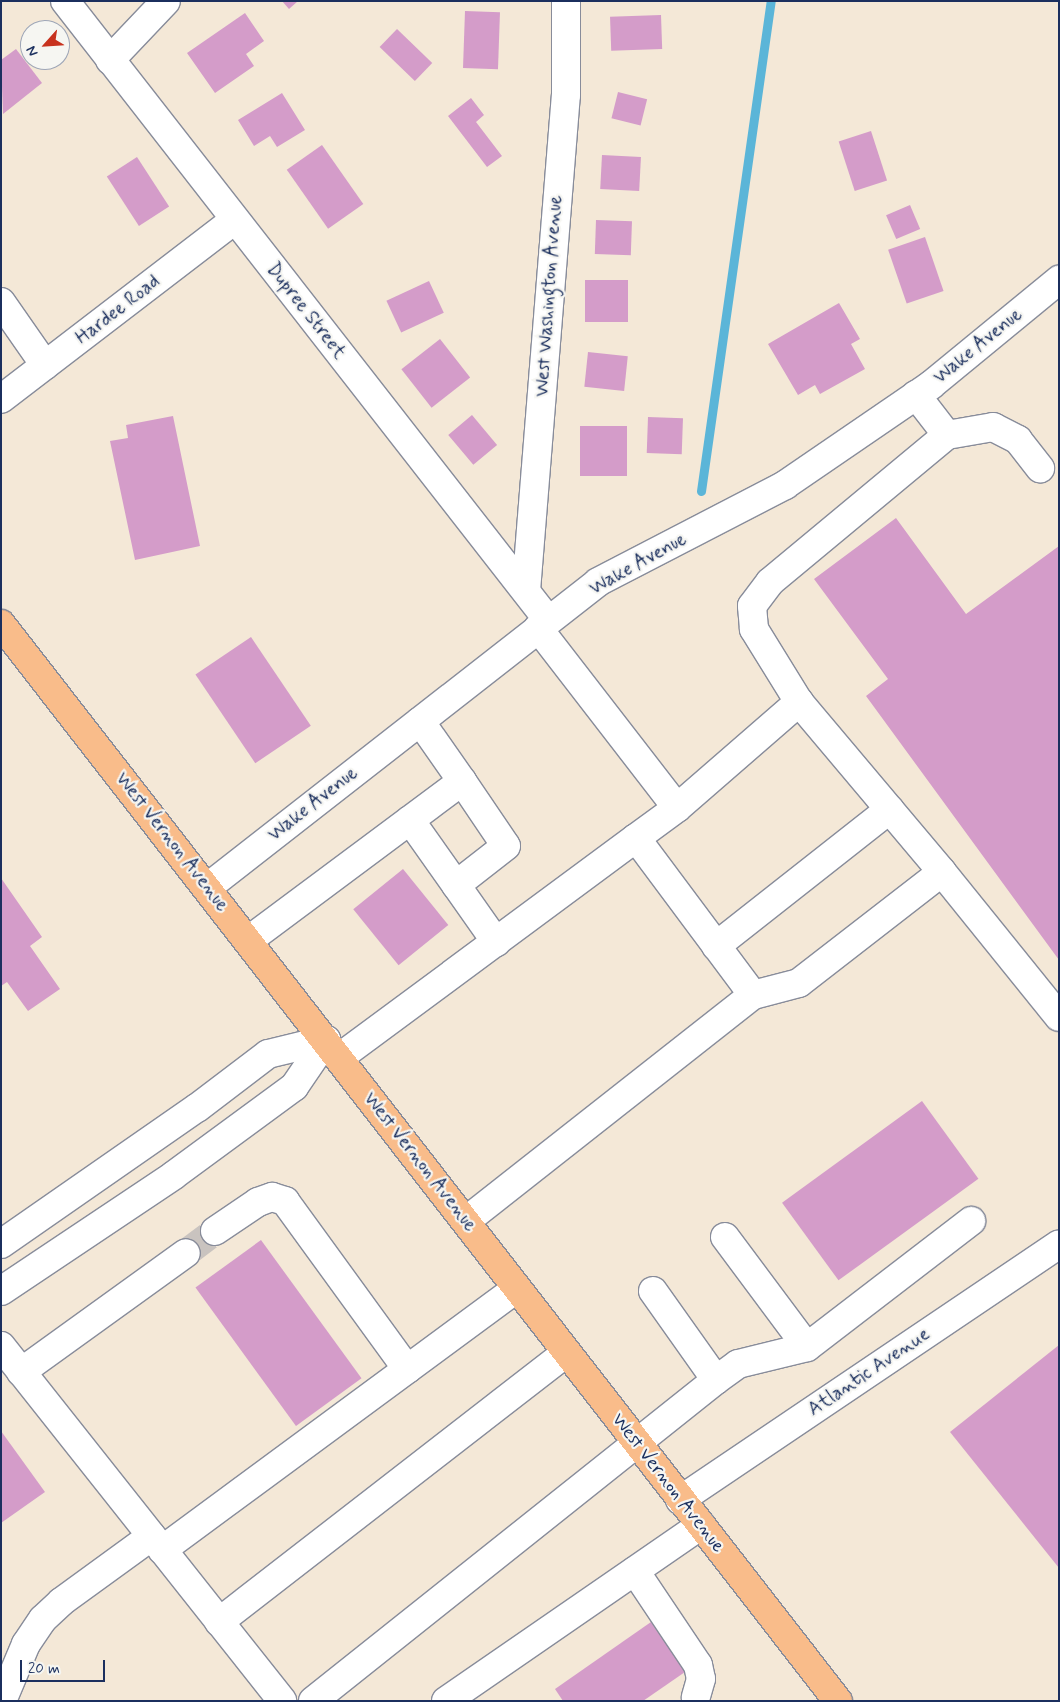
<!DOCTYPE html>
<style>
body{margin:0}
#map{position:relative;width:1060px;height:1702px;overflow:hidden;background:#f4e8d7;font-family:Mynerve,sans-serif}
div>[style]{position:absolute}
.stream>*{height:9px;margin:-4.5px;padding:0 4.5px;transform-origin:4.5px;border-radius:4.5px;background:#5bb5d8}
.building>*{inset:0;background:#d49cc9;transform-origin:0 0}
.minor-tunnel>*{height:28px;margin-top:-14px;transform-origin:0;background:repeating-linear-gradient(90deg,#c9c3bf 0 28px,transparent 0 42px)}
.roads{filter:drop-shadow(1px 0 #888c9a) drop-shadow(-1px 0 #888c9a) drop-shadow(0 1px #888c9a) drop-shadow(0 -1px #888c9a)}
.minor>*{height:28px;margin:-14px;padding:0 14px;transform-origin:14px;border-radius:14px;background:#fff}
.major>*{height:28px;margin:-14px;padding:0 14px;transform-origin:14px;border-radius:14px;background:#f9bc8a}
span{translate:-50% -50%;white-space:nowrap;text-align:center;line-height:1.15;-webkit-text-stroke:4.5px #f6f6f2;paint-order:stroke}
.street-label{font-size:19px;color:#1b2f5e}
.frame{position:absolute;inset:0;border:2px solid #1b2f5e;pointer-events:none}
.north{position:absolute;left:20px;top:20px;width:50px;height:50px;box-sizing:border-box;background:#f6f6f2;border:1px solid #9ea6b7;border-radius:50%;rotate:244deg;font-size:14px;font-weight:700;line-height:20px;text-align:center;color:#1b2f5e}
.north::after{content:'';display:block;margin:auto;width:18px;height:22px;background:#c8321e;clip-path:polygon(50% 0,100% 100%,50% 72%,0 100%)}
.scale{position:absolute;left:20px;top:1660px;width:85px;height:22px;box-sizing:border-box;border:2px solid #1b2f5e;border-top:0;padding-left:6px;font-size:15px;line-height:18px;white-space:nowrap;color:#1b2f5e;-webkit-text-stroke:4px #f6f6f2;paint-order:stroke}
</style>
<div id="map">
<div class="stream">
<div style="left:701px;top:491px;width:495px;rotate:-81.9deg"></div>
</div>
<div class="building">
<div style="clip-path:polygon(282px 1px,298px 1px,289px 9px)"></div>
<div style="left:465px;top:11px;width:35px;height:57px;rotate:2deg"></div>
<div style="clip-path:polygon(245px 13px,264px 41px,246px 54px,254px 66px,215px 93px,187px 53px)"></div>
<div style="left:661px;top:15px;width:34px;height:51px;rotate:88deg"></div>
<div style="left:397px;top:29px;width:49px;height:25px;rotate:44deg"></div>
<div style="clip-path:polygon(16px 49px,42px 83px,3px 114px,1px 60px)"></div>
<div style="left:618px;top:92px;width:30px;height:27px;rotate:14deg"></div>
<div style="clip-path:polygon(282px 93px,305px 130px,277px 147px,270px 136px,254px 146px,238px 120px)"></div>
<div style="clip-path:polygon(471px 98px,484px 115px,476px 122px,502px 156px,487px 167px,448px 116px)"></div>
<div style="left:871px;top:131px;width:52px;height:34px;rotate:72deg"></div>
<div style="left:322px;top:145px;width:72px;height:43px;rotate:55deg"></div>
<div style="left:602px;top:155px;width:39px;height:34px;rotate:3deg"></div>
<div style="left:137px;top:157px;width:59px;height:36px;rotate:57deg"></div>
<div style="left:910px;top:205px;width:26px;height:26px;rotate:67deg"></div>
<div style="left:596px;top:220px;width:36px;height:34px;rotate:2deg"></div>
<div style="left:925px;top:237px;width:57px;height:39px;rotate:71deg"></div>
<div style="left:585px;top:280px;width:43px;height:42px"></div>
<div style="left:429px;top:281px;width:35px;height:47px;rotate:65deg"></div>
<div style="clip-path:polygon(839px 303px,860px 339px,851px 344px,865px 369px,820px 394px,815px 385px,798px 395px,768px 344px)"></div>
<div style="left:440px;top:339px;width:49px;height:49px;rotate:52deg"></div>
<div style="left:588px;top:352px;width:40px;height:35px;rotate:6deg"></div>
<div style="left:472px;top:415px;width:39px;height:31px;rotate:50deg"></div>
<div style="clip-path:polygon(173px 416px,200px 546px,135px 560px,110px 441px,128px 438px,126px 425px)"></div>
<div style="left:648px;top:417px;width:35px;height:36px;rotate:2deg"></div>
<div style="left:580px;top:426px;width:47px;height:50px"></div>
<div style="clip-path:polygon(896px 518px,966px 614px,1059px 546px,1059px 960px,866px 696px,888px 679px,814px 579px)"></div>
<div style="left:251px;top:637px;width:107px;height:67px;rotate:56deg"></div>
<div style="left:403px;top:869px;width:72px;height:64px;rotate:51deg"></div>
<div style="clip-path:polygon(1px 878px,42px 937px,30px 946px,60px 989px,28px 1011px,7px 982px,1px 986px)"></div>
<div style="left:922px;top:1101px;width:96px;height:173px;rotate:54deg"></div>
<div style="left:261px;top:1240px;width:171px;height:81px;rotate:54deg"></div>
<div style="clip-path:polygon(1059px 1345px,1059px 1568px,950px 1432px)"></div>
<div style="clip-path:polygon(1px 1431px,45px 1492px,1px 1523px)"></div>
<div style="clip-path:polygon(651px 1622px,685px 1672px,643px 1701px,563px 1701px,555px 1689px)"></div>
</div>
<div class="minor-tunnel">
<div style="left:186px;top:1253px;width:36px;rotate:-37deg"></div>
</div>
<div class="roads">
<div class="minor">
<div style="left:65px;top:1px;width:785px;rotate:52.04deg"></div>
<div style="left:110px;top:60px;width:81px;rotate:-46.5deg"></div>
<div style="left:1px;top:302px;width:77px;rotate:55.1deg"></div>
<div style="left:1px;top:399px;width:294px;rotate:-37.5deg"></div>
<div style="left:947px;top:435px;width:47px;rotate:-9.9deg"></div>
<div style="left:993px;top:427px;width:28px;rotate:27deg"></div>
<div style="left:1018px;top:440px;width:36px;rotate:52deg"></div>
<div style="left:526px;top:591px;width:498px;rotate:-85.4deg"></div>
<div style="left:566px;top:95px;width:94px;rotate:-90deg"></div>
<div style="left:538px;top:628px;width:227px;rotate:52.3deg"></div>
<div style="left:677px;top:808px;width:51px;rotate:143.8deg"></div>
<div style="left:799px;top:702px;width:86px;rotate:-121.7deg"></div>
<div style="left:754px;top:629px;width:23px;rotate:-95deg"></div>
<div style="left:752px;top:606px;width:30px;rotate:-53deg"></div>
<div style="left:770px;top:582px;width:230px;rotate:-39.7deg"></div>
<div style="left:947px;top:435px;width:51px;rotate:-127.8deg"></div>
<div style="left:462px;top:781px;width:78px;rotate:55.9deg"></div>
<div style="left:506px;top:846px;width:63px;rotate:142deg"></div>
<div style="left:456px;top:885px;width:70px;rotate:54.9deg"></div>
<div style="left:677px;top:808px;width:162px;rotate:-41deg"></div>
<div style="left:799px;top:702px;width:222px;rotate:49.9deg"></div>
<div style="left:942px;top:872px;width:181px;rotate:142.2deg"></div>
<div style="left:799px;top:983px;width:48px;rotate:165.4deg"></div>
<div style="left:410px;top:820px;width:80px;rotate:54.7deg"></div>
<div style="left:942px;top:872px;width:186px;rotate:51.1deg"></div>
<div style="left:208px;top:887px;width:495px;rotate:-38deg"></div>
<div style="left:598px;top:582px;width:211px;rotate:-27.4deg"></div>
<div style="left:785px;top:485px;width:177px;rotate:-34.4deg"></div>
<div style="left:931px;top:385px;width:166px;rotate:-39.4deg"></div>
<div style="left:249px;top:940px;width:266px;rotate:-36.7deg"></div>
<div style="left:462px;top:781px;width:73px;rotate:-125deg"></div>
<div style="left:716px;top:946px;width:221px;rotate:-38.2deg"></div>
<div style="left:340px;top:1057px;width:368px;rotate:-36.5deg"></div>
<div style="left:636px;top:838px;width:196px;rotate:53.3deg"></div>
<div style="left:753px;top:995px;width:365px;rotate:141.8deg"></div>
<div style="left:215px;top:1231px;width:52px;rotate:-34deg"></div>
<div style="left:258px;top:1202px;width:15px;rotate:-20deg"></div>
<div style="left:272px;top:1197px;width:14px;rotate:17deg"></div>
<div style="left:285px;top:1201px;width:208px;rotate:54deg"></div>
<div style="left:725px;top:1237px;width:137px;rotate:53.3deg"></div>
<div style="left:1px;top:1244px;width:239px;rotate:-34.8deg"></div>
<div style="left:197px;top:1108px;width:89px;rotate:-37.3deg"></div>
<div style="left:268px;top:1054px;width:60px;rotate:-13.6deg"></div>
<div style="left:1px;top:1291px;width:208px;rotate:-33.8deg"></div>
<div style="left:174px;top:1175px;width:149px;rotate:-36.3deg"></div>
<div style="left:294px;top:1087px;width:57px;rotate:-55.8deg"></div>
<div style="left:653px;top:1291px;width:109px;rotate:54.7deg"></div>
<div style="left:1px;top:1346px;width:453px;rotate:51.6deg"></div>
<div style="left:21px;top:1372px;width:203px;rotate:-35.8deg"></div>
<div style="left:680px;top:1500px;width:457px;rotate:-34deg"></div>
<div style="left:162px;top:1550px;width:441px;rotate:-36.4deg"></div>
<div style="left:635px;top:1571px;width:113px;rotate:56.2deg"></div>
<div style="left:698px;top:1665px;width:14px;rotate:78deg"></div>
<div style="left:701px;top:1679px;width:19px;rotate:106deg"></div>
<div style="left:219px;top:1622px;width:440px;rotate:-37.8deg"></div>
<div style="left:2px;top:1701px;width:62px;rotate:-67.2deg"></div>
<div style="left:26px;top:1644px;width:30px;rotate:-56deg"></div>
<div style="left:43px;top:1619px;width:25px;rotate:-43deg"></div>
<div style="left:61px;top:1602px;width:112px;rotate:-36deg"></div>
<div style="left:313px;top:1701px;width:515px;rotate:-38.54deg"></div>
<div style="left:716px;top:1380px;width:27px;rotate:-36deg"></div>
<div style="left:738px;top:1364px;width:71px;rotate:-13.8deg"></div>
<div style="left:807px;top:1347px;width:207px;rotate:-37.5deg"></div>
<div style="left:446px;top:1701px;width:310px;rotate:-34.6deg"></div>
</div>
<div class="major">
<div style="left:1px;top:624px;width:1364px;rotate:52.15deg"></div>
</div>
</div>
<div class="street-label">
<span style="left:549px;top:296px;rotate:-86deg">West Washington Avenue</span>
<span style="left:118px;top:310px;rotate:-38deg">Hardee Road</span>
<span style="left:306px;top:311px;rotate:52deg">Dupree Street</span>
<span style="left:978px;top:346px;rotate:-39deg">Wake Avenue</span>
<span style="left:638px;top:564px;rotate:-29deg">Wake Avenue</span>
<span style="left:313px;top:804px;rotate:-38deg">Wake Avenue</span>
<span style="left:172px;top:842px;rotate:52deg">West Vernon Avenue</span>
<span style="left:420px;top:1162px;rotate:52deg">West Vernon Avenue</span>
<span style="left:869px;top:1372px;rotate:-34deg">Atlantic Avenue</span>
<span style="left:668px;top:1483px;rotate:52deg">West Vernon Avenue</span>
</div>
<div class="frame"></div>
<div class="north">N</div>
<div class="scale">20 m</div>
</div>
